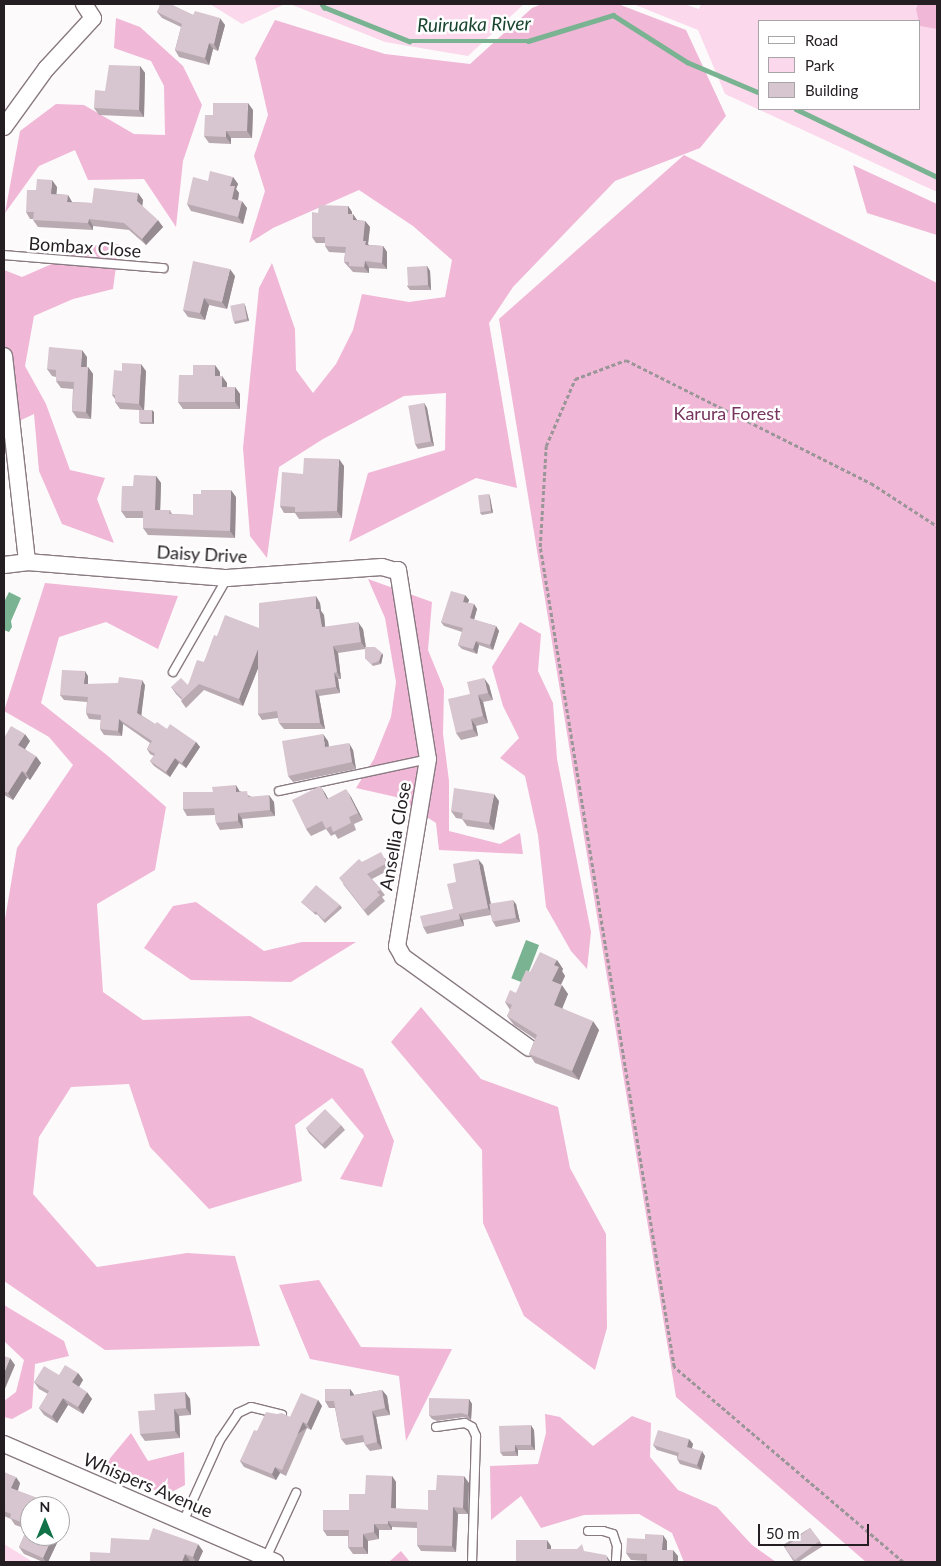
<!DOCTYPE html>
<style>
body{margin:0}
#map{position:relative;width:941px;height:1566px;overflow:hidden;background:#fdfafb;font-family:Lato,sans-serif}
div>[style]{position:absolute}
.green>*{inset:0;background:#fbd8eb}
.forest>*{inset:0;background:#f0b7d7}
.water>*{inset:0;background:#79b392;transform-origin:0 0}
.stream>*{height:4.5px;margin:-2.25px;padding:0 2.25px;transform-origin:2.25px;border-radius:2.25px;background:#79b392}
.path>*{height:2.5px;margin-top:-1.25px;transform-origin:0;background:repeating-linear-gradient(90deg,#9a9698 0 4px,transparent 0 6.5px)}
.roads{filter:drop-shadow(1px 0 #897a82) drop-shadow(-1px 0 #897a82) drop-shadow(0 1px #897a82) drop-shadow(0 -1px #897a82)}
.lane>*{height:8px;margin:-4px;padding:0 4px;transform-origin:4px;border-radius:4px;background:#fff}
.street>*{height:16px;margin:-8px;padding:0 8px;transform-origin:8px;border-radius:8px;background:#fff}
.wall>*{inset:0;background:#b9aab2}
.shaded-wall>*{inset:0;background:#968b91;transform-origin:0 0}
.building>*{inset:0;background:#d7c6cf;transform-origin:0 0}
span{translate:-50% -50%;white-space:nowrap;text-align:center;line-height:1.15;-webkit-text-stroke:5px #fff;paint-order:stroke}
.street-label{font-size:18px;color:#241e22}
.park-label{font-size:18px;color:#77345e}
.water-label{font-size:19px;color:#17452e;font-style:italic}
.frame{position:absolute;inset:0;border:5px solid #241e22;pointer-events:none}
.legend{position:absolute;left:758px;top:20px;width:162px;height:90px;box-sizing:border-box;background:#fff;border:1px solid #a7a5a7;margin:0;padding:6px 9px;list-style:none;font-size:15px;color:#241e22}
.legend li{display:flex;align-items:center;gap:10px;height:25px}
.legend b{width:25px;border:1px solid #a7a5a7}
.north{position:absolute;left:20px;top:1496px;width:50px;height:50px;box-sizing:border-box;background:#fff;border:1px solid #a7a5a7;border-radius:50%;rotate:0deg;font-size:14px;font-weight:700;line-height:20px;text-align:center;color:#241e22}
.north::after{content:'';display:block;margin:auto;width:18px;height:22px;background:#117248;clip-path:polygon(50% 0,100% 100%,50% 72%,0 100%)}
.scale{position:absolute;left:758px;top:1524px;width:111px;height:22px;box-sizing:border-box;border:2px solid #241e22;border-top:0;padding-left:6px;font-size:15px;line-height:18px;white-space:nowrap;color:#241e22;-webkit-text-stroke:4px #fff;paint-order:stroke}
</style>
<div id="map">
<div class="green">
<div style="clip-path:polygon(210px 4px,285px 4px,242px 24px)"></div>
<div style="clip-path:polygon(290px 4px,524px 4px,468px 56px,385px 42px)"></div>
<div style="clip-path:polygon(evenodd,633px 4px,684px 4px,699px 9px,701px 4px,937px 4px,937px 192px,725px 94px,698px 30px,633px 4px,760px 21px,920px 21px,920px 109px,760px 109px,760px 21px)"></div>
<div style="clip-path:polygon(4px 1544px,33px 1562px,4px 1562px)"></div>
</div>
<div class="forest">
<div style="clip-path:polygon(542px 4px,618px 4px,686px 30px,726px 116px,700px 148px,615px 181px,513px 287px,489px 323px,517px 488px,476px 478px,349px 542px,368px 473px,445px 450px,446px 393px,404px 396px,323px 439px,279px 467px,267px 558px,250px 536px,243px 448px,259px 288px,272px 263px,295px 329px,296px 370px,313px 393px,336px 364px,353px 330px,362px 294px,409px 302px,445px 297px,452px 260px,413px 226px,359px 190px,273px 228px,249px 243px,265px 191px,254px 156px,268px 115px,255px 58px,275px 20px,385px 54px,470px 64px,532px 8px)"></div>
<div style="clip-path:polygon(918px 4px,937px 4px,937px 29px,920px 26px,916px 9px)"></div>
<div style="clip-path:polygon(116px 18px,140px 27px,183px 66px,202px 105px,183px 161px,176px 227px,144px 179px,88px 180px,75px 150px,39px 166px,5px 213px,20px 131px,56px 104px,84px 105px,134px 134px,165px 135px,164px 86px,151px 61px,114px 48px)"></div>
<div style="clip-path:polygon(684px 155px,937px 283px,937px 1562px,866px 1562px,676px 1397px,499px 319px)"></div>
<div style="clip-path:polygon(853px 165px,937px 204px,937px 235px,867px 213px)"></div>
<div style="clip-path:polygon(119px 244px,113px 289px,73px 299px,34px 316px,25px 366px,46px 404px,70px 470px,105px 478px,97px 499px,114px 543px,62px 524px,39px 471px,34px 414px,4px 428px,4px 270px,22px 277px,95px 245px)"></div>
<div style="clip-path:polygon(368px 579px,432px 602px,428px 650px,444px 689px,443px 734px,449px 781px,449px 831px,500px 844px,520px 833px,523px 854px,439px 850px,436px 823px,396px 797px,356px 788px,374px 759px,391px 717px,396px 682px,385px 618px)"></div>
<div style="clip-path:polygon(45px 583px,178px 596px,158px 649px,106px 622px,59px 637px,41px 703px,108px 756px,166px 807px,155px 870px,97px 904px,103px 992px,143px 1020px,250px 1016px,363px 1069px,394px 1141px,382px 1187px,340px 1179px,364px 1136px,332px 1098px,295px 1125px,302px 1181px,209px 1209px,150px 1147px,129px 1084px,71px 1087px,39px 1137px,33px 1194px,97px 1267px,187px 1253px,235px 1256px,260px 1346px,105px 1350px,4px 1281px,4px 925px,17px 848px,73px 765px,49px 737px,4px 711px)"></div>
<div style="clip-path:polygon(520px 622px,541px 634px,538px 671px,553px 703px,557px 759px,591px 932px,587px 969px,571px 951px,546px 907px,538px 835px,525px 776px,500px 758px,519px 738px,503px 706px,492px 667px)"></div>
<div style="clip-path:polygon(196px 902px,264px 951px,302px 942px,356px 942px,291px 982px,191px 980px,144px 948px,173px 906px)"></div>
<div style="clip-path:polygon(421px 1007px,481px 1079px,558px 1107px,570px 1168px,606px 1234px,607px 1328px,595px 1370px,524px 1316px,483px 1223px,482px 1150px,391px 1042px)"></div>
<div style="clip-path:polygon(319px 1280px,361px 1347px,452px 1349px,406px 1441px,399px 1376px,310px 1359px,279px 1285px)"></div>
<div style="clip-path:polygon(4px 1305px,64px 1341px,69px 1356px,35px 1364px,32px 1408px,12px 1419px,4px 1417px,4px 1401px,16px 1392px,24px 1360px,4px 1341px)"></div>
<div style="clip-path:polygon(545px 1414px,560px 1417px,593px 1446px,632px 1416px,651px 1423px,650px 1457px,678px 1490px,717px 1507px,752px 1545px,776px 1562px,684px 1562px,672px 1533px,639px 1514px,584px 1515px,541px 1528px,521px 1496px,491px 1520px,490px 1466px,538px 1464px,546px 1433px)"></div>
<div style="clip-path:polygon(131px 1433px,148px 1461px,184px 1452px,185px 1485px,166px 1495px,102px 1468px)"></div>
<div style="clip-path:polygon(401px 1551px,410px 1562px,389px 1562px)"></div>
</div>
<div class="water">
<div style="clip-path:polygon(9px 592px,21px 598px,11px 621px,12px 627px,9px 632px,4px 630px,4px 602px)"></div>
<div style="left:526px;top:940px;width:14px;height:41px;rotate:21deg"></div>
</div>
<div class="stream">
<div style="left:322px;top:4px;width:4px;rotate:56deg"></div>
<div style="left:324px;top:7px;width:92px;rotate:21.8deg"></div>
<div style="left:409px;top:41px;width:119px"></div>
<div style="left:528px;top:41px;width:89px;rotate:-17deg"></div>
<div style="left:613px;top:15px;width:88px;rotate:32.4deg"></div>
<div style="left:687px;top:62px;width:79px;rotate:23deg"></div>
<div style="left:796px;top:109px;width:157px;rotate:25.7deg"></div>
</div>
<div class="path">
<div style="left:903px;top:1562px;width:301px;rotate:-139.6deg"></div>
<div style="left:674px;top:1367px;width:831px;rotate:-99.28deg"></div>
<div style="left:540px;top:547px;width:101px;rotate:-86.6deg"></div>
<div style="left:546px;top:446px;width:73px;rotate:-66.6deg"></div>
<div style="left:575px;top:379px;width:54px;rotate:-20.4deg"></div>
<div style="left:626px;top:360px;width:274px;rotate:26.7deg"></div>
<div style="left:871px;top:483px;width:79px;rotate:33.1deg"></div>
</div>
<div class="roads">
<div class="lane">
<div style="left:4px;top:255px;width:160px;rotate:4.7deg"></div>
<div style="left:173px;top:672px;width:108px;rotate:-60.1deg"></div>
<div style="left:279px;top:791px;width:152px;rotate:-12.1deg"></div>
<div style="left:436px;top:1427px;width:29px;rotate:-8deg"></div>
<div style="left:465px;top:1423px;width:8px;rotate:30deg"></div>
<div style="left:472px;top:1427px;width:10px;rotate:66deg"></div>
<div style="left:476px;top:1436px;width:126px;rotate:91.8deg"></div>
<div style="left:183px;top:1522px;width:90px;rotate:-65.7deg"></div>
<div style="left:220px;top:1440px;width:32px;rotate:-56deg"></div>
<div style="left:238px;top:1413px;width:14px;rotate:-25deg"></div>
<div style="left:251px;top:1407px;width:32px;rotate:14deg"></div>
<div style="left:588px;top:1531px;width:15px"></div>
<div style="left:603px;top:1531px;width:10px;rotate:17deg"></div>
<div style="left:613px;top:1534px;width:13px;rotate:72deg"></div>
<div style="left:617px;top:1546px;width:16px;rotate:94deg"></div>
<div style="left:266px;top:1558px;width:72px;rotate:-65.2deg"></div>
</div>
<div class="street">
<div style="left:4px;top:127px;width:72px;rotate:-54.1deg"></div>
<div style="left:46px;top:69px;width:69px;rotate:-47.3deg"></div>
<div style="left:93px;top:18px;width:17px;rotate:-123deg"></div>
<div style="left:4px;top:356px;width:207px;rotate:83.6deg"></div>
<div style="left:4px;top:565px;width:23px;rotate:-7deg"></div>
<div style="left:27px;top:562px;width:201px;rotate:4.6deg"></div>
<div style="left:227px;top:578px;width:155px;rotate:-4.1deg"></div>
<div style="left:382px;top:567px;width:15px;rotate:16deg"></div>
<div style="left:396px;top:571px;width:2px;rotate:-27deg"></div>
<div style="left:398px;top:570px;width:191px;rotate:81deg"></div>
<div style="left:428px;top:759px;width:190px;rotate:99.4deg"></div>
<div style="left:397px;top:946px;width:13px;rotate:61deg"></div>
<div style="left:403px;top:957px;width:155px;rotate:35.8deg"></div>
<div style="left:4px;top:1444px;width:296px;rotate:23.5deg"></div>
</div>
</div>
<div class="wall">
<div style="clip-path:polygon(158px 4px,170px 4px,193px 15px,225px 25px,218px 51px,213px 49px,209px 65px,179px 57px,175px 50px,181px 27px,162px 18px,157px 12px,160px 6px)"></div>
<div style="clip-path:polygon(140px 66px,145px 73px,144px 117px,99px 115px,94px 108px,105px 91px)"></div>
<div style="clip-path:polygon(253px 110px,252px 138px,231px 138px,231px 144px,209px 143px,204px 136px,213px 115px)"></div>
<div style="clip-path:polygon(233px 177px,238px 184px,236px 189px,239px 193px,238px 200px,247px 208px,243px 224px,191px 211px,187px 204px,208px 181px)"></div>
<div style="clip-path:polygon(57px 187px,56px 194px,68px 195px,72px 202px,92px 203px,138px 193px,143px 200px,142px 206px,163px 227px,146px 245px,129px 230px,93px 226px,93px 230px,38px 227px,33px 220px,33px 219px,30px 219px,26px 212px,36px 190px)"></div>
<div style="clip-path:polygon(348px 206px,352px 212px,352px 214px,357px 220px,365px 221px,370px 227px,368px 244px,369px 245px,383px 246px,387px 252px,387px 269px,369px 268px,369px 273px,353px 272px,344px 262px,345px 253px,329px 252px,325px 246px,325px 243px,316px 243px,312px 237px,318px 213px)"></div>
<div style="clip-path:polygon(427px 266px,430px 271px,431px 290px,410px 290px,407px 286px)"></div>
<div style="clip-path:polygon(235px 276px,227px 309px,209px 305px,205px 320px,188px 317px,183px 310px)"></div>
<div style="clip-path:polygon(245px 305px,249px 321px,235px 324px,234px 322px)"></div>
<div style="clip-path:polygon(87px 357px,87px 367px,88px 367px,93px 374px,91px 419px,77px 418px,72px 411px,73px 389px,61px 388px,56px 381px,56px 377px,52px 376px,47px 369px)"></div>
<div style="clip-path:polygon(146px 371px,144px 410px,154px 412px,154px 424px,141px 424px,139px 422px,139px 410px,120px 409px,115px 402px,115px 399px,112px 395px)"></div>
<div style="clip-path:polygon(220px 372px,220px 376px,227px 383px,227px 387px,235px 387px,240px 394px,240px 409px,183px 409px,178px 402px,193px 375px)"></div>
<div style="clip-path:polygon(424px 403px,427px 408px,434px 446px,418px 449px,415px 444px)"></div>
<div style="clip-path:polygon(344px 466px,342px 518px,299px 519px,295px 513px,284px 513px,280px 506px,303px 474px)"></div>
<div style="clip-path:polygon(156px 476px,161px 483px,160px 510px,170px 510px,172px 514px,193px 515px,236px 497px,235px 538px,148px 535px,143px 528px,143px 518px,126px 518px,121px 511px,133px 486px)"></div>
<div style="clip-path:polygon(489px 494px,490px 497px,493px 513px,482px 515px,480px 513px)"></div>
<div style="clip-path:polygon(465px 595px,469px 600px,468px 603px,474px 604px,477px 609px,474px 620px,496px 626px,499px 631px,493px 650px,479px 645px,477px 654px,462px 649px,458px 645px,462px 632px,444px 626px,441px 622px)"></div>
<div style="clip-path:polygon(320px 603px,321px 611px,324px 615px,325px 627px,363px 629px,366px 647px,383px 655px,381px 664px,373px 666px,365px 658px,365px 649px,338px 653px,341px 679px,338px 679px,340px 693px,319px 696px,325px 729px,284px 729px,279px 723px,278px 718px,262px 720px,258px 714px,258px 668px,243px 706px,204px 690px,186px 708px,181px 701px,182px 700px,176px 694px,171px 687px,188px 685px,204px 662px,217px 636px,259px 628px)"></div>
<div style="clip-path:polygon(88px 676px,88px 684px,145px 685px,141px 715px,155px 724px,167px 729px,196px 742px,200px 747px,186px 768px,179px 763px,170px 777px,154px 766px,150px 761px,154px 756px,150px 754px,147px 749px,150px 743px,123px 724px,122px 736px,104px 735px,100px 729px,101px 720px,89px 719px,86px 713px,87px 702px,64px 700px,60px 695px)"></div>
<div style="clip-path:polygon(489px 685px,493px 700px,483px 702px,488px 723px,476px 726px,478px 736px,461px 740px,456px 733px,470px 694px)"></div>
<div style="clip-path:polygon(4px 738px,30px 741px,25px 749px,41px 763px,30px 780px,27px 778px,13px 800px,4px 795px)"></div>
<div style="clip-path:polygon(328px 741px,329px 747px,353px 750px,356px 769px,293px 782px,288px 776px)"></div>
<div style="clip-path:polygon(240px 791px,252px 797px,274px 802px,275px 816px,242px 819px,243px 828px,220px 830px,216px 823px,215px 815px,187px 816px,183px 809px)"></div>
<div style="clip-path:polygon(325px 793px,328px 799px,351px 797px,363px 820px,354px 824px,356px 830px,338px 839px,335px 834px,331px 836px,326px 829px,311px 836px,306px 829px)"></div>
<div style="clip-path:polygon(499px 801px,494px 830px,467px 826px,462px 819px,456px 818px,451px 811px)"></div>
<div style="clip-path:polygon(385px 858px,391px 869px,372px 879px,385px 895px,382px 897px,385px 901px,368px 916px,343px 884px,362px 862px)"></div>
<div style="clip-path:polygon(483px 865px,491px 904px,516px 904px,520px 922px,496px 927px,493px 922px,491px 915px,463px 920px,464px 926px,427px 934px,423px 927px,453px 909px,456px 882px)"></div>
<div style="clip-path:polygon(301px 902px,340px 905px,342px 908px,325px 923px,317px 914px,316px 915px)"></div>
<div style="clip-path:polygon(557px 960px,563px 969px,562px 971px,565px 976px,561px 985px,568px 994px,562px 1008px,599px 1030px,579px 1080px,535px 1063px,529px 1054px,535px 1039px,514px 1025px,507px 1016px,510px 1010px,505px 1002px,516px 993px,530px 972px)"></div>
<div style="clip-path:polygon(341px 1125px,345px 1130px,325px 1149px,309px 1133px,306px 1128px)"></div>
<div style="clip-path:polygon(78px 1373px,83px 1380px,79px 1387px,92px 1399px,83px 1414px,68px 1405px,57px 1423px,44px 1415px,39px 1408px,48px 1394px,39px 1389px,34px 1382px,59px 1375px)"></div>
<div style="clip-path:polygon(350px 1389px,354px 1395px,382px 1390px,387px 1396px,390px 1415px,376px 1417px,382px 1449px,370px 1451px,365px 1445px,364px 1442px,346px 1445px,341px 1439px,335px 1408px,329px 1408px,325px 1401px)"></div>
<div style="clip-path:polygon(185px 1392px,190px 1399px,191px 1415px,179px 1416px,180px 1438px,145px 1441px,140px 1434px,155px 1410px)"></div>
<div style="clip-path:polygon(469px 1399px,472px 1404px,471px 1420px,464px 1417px,437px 1421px,432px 1419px,429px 1415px)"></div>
<div style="clip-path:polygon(318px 1400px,322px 1406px,311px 1430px,307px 1428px,286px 1476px,280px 1473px,276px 1480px,244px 1467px,240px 1461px,257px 1431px,277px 1414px,290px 1417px)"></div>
<div style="clip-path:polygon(534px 1430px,535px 1450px,518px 1450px,518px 1456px,503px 1456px,500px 1452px)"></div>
<div style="clip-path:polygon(689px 1439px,693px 1444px,692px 1448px,705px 1456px,701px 1470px,680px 1464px,677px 1459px,677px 1456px,657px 1450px,653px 1445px)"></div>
<div style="clip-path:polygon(4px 1472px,20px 1483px,18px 1491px,45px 1501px,48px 1506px,30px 1506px,65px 1526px,48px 1562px,43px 1562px,24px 1554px,19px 1547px,27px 1529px,15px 1525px,11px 1519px,4px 1516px)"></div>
<div style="clip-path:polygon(392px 1476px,396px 1482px,396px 1509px,428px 1510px,436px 1490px,469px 1483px,468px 1514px,458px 1514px,456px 1552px,421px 1551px,417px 1545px,417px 1528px,392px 1527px,392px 1530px,379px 1530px,379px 1539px,368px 1541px,368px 1554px,353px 1554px,348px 1547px,348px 1536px,327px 1536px,323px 1530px,349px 1510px,365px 1494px)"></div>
<div style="clip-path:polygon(810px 1528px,823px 1546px,798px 1562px,794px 1562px,783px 1545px)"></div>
<div style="clip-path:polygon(149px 1540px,203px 1551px,198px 1562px,193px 1562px,190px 1561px,190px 1562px,90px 1562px,110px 1553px)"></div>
<div style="clip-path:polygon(667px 1541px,667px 1550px,678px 1556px,647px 1561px,631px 1560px,626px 1553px)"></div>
</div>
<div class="shaded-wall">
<div style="clip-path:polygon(220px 18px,225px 25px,218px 51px,214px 44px)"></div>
<div style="clip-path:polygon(209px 43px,213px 49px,209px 65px,205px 58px)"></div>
<div style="clip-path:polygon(140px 66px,145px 73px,144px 117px,139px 110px)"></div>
<div style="clip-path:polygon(248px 103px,253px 110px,252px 138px,247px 131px)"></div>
<div style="clip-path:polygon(226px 131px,231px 138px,231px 144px,226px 137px)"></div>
<div style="clip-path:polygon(233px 177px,238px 184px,236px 189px,239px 193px,237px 206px,232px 199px,230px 186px)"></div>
<div style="clip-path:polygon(52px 180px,57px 187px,56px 201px,51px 194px)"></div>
<div style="clip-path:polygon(138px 193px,143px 200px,142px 208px,137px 201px)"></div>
<div style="clip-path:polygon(68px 195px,72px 202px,72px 208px,67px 202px)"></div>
<div style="clip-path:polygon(242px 201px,247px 208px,243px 224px,238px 217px)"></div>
<div style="clip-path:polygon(348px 206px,352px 212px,352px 220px,348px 214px)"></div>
<div style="clip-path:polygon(353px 214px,357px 220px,353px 220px)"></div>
<div style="clip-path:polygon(89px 219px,93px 226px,93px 230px,88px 223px)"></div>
<div style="clip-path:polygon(158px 220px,163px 227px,146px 245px,142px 239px)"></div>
<div style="clip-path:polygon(365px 221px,370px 227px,368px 244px,370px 247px,370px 251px,363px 241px)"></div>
<div style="clip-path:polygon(383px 246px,387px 252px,387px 269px,382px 263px)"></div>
<div style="clip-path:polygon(365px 261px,369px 268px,369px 273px,364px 267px)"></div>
<div style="clip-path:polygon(427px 266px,430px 271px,431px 290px,428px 285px)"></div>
<div style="clip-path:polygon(230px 269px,235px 276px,227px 309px,222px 302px)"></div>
<div style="clip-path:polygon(204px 298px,209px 305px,205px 320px,200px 313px)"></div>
<div style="clip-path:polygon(244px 303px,245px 305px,249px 321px,247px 319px)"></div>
<div style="clip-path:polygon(82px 350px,87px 357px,86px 374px,81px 367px)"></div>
<div style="clip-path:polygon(141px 364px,146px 371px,144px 411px,139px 404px)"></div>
<div style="clip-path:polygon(215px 365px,220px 372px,220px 383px,215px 376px)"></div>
<div style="clip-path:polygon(88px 367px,93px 374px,91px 419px,86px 412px)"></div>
<div style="clip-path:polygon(222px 376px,227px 383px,227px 394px,222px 387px)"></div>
<div style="clip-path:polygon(235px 387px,240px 394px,240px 409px,235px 402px)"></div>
<div style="clip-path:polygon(424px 403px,427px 408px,434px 446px,431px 441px)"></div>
<div style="clip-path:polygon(152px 410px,154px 412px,154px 424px,152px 422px)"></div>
<div style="clip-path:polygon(339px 459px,344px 466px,342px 518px,337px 511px)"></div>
<div style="clip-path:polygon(156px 476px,161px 483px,160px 517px,155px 510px)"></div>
<div style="clip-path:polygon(231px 490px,236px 497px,235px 538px,230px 531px)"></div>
<div style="clip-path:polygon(489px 494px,490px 497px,493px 513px,491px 511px)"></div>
<div style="clip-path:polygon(465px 595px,469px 600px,467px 606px,463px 602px)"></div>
<div style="clip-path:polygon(316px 596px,320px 603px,321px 611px,324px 615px,326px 634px,322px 627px,316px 609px)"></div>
<div style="clip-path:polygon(474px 604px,477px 609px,473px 623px,470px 618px)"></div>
<div style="clip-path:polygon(358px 622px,363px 629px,366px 649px,361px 642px)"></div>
<div style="clip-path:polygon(496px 626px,499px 631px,493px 650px,490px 645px)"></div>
<div style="clip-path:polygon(476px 641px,479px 645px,477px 654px,473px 649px)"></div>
<div style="clip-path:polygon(333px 646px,338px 653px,341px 679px,337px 672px)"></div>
<div style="clip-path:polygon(258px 649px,263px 656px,243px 706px,239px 699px)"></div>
<div style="clip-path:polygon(382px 653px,383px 655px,381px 664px,379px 661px)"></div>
<div style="clip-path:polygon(85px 671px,88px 676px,88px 689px,84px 684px)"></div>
<div style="clip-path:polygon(334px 673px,338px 679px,340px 693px,336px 687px)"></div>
<div style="clip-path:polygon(484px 678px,489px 685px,493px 700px,488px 693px)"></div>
<div style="clip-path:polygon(142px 680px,145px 685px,141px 718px,137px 713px)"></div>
<div style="clip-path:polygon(315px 690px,319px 696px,325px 729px,320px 723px)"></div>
<div style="clip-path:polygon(478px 695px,483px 702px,488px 723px,483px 716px)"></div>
<div style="clip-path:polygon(119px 719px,123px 724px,122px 736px,118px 731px)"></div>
<div style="clip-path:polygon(471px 719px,476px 726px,478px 736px,473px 729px)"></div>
<div style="clip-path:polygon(25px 734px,30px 741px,23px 752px,18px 745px)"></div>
<div style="clip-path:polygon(323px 734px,328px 741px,330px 754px,325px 747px)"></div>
<div style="clip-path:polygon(196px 742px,200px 747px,186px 768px,182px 763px)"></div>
<div style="clip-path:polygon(349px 743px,353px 750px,356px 769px,352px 762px)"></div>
<div style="clip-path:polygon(36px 756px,41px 763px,30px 780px,26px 773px)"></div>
<div style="clip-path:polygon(175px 758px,179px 763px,170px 777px,166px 772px)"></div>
<div style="clip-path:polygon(22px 771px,27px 778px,13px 800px,8px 793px)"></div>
<div style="clip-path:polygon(236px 785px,240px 792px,236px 792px)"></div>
<div style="clip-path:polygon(320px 786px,325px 793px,332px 806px,327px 799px)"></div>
<div style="clip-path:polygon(346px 789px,351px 797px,363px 820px,358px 813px)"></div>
<div style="clip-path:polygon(494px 794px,499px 801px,494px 830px,489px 823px)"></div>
<div style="clip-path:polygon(269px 795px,274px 802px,275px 816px,270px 810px)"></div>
<div style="clip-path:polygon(238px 813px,242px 819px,243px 828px,238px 821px)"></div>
<div style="clip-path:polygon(478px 859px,483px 865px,493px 915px,488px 908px)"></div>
<div style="clip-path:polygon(513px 900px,516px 904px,520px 922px,516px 918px)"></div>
<div style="clip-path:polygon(459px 914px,463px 920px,464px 926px,460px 919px)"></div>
<div style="clip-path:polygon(557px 960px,563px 969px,562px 971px,565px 976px,558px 990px,552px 981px,554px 965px)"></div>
<div style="clip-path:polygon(562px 985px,568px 994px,560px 1014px,554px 1005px)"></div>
<div style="clip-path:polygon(593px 1021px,599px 1030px,579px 1080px,572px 1071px)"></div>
<div style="clip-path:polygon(10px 1358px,15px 1365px,4px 1391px,4px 1373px)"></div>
<div style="clip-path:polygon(78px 1373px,83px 1380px,77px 1390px,72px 1382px)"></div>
<div style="clip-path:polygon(350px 1389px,355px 1396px,350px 1396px)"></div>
<div style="clip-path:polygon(382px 1390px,387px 1396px,390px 1415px,385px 1408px)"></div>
<div style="clip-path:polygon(87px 1392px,92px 1399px,83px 1414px,78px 1407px)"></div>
<div style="clip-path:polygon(185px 1392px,190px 1399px,191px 1415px,186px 1408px)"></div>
<div style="clip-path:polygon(63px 1398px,68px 1405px,57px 1423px,52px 1416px)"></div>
<div style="clip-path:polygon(469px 1399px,472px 1404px,471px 1420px,468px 1415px)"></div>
<div style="clip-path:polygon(318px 1400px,322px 1406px,311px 1430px,307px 1424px)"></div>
<div style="clip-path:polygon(174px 1409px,179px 1416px,180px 1438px,175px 1431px)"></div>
<div style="clip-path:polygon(372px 1411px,376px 1417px,382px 1449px,377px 1442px)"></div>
<div style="left:303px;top:1422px;width:7px;height:52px;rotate:56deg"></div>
<div style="clip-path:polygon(531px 1425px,534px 1430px,535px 1450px,531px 1445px)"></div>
<div style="clip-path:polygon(689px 1439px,693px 1444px,691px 1451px,687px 1447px)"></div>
<div style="clip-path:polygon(515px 1445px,518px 1450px,518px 1456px,515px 1451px)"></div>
<div style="clip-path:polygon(702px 1451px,705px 1456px,701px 1470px,697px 1465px)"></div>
<div style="clip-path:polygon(275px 1467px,280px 1473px,276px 1480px,272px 1474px)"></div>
<div style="clip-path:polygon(392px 1476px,396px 1482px,396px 1515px,391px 1508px)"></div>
<div style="clip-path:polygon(464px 1476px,469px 1483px,468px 1514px,463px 1508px)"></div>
<div style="clip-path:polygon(16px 1477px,20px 1483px,16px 1495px,11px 1488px)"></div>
<div style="clip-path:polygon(45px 1501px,48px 1506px,43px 1506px)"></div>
<div style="clip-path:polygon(453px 1507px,458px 1514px,456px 1552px,452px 1546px)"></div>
<div style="clip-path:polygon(60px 1520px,65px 1526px,48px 1562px,46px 1562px,43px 1558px,53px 1536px,60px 1536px)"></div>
<div style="clip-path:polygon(388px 1521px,392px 1527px,392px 1530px,388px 1524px)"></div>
<div style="clip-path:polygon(374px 1524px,379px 1530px,379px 1539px,374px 1532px)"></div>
<div style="clip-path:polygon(363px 1534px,368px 1541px,368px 1554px,363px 1547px)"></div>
<div style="clip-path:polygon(663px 1535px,667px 1541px,667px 1556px,662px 1550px)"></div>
<div style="clip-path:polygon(547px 1540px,551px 1546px,551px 1555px,547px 1549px)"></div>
<div style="clip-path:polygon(198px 1544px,203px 1551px,198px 1562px,196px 1562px,193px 1557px)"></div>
<div style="clip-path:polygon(673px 1550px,678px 1556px,678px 1562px,673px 1562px)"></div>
<div style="clip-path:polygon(185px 1554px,190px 1561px,190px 1562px,182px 1562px)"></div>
<div style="clip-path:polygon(606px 1555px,610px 1561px,611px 1562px,608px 1562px)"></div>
</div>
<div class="building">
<div style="clip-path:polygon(161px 4px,170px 4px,193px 15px,195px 11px,220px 18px,214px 44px,209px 43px,205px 58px,175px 50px,182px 24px,157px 12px)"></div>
<div style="clip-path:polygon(109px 65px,140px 66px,139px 110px,94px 108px,95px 90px,105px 91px)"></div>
<div style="clip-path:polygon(213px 103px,248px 103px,247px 131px,226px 131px,226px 137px,204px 136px,205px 115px,213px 115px)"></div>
<div style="clip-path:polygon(210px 171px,233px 177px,230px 186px,235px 186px,232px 199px,242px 201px,238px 217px,187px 204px,193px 177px,208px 181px)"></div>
<div style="clip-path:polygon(37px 179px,52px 180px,51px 194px,68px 195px,67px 202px,92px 203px,94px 188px,138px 193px,137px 201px,158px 220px,142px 239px,124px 223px,89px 219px,88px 223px,33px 220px,34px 212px,26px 212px,27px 190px,36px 190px)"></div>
<div style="clip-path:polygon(319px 205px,348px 206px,348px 214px,353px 214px,353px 220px,365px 221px,363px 241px,366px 241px,365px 245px,383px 246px,382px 263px,365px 261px,364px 267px,349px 266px,349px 262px,344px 262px,346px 247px,325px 246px,325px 237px,312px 237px,312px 212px,318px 213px)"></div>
<div style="clip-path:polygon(193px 261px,230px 269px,222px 302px,204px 298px,200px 313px,183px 310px)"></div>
<div style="left:427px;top:266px;width:19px;height:20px;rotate:87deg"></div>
<div style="left:244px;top:303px;width:16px;height:14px;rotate:79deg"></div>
<div style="clip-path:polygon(49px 347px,82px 350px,81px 367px,88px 367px,86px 412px,72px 411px,74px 382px,56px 381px,56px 370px,47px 369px)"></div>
<div style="clip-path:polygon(122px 363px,141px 364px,139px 404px,115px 402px,115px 395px,112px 395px,114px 370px,122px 371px)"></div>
<div style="clip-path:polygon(193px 365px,215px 365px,215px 376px,222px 376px,222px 387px,235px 387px,235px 402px,178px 402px,179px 375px,193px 375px)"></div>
<div style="left:424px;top:403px;width:39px;height:16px;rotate:80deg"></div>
<div style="left:139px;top:410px;width:13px;height:12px"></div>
<div style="clip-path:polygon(304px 458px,339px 459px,337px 511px,295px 512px,295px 507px,280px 506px,282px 472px,303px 474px)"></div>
<div style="clip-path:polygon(134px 475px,156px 476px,155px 510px,170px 510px,169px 514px,193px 515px,193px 494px,201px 494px,201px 490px,231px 490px,230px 531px,143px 528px,143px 511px,121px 511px,122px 486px,133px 486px)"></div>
<div style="left:489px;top:494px;width:17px;height:11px;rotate:83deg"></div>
<div style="clip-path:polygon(451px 591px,465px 595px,463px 602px,474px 604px,470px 618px,496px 626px,490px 645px,476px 641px,473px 649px,458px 645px,463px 628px,441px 622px)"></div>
<div style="clip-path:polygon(316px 596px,316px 609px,319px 609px,322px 627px,358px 622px,361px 642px,333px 646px,337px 672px,334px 673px,336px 687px,315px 690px,320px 723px,279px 723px,277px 711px,258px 714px,258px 649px,239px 699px,199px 684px,181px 701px,182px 698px,171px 687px,181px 678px,188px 685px,197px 660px,204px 662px,214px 635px,217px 636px,225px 615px,259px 628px,259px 603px)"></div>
<div style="clip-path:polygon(365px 647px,375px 647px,382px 653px,379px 661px,371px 664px,365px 658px)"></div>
<div style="clip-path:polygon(62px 670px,85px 671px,84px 684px,118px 683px,119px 677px,142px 680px,137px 713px,155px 724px,157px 722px,167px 729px,170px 724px,196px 742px,182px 763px,175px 758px,166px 772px,150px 761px,155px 754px,147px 749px,152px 741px,119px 719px,118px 731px,100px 729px,101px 715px,86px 713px,88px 697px,60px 695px)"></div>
<div style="clip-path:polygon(484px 678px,488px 693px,478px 695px,483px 716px,471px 719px,473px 729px,456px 733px,448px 699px,470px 694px,467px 682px)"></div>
<div style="clip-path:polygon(11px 726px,25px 734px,18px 745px,36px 756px,26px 773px,22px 771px,8px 793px,4px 791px,4px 738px)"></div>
<div style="clip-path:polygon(323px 734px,325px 747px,349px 743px,352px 762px,288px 776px,282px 741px)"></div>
<div style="clip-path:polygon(236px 785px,236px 792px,247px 791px,248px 797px,269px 795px,270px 810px,238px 813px,238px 821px,216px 823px,214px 808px,183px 809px,183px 792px,213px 792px,212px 787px)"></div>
<div style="clip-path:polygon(320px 786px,327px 799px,346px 789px,358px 813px,349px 817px,351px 823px,333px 832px,331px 826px,326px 829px,322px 821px,306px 829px,292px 800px)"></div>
<div style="clip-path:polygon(454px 788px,494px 794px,489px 823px,462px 819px,463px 813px,451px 811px)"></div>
<div style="clip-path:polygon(381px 852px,387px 863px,367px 874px,381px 889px,377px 892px,380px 895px,364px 910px,339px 878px,359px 859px,362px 862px)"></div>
<div style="clip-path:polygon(478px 859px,488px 908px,459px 914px,460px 919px,423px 927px,420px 916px,453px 909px,447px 884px,456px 882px,453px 864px)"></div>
<div style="clip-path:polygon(316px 885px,340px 905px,324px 920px,315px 911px,314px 913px,301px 902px)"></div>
<div style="left:513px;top:900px;width:18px;height:24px;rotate:81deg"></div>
<div style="clip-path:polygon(540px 952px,557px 960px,554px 965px,559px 967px,552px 981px,562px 985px,554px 1005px,593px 1021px,572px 1071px,529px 1054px,537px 1035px,507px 1016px,512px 1005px,505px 1002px,510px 990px,516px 993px,526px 970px,530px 972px)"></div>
<div style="left:325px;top:1109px;width:23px;height:27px;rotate:45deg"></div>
<div style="clip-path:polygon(4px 1356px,10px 1358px,4px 1373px)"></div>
<div style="clip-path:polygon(65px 1365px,78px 1373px,72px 1382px,87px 1392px,78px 1407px,63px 1398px,52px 1416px,39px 1408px,49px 1391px,34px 1382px,44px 1366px,59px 1375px)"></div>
<div style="clip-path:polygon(325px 1389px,350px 1389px,350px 1396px,382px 1390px,385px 1408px,372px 1411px,377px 1442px,365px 1445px,363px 1435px,341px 1439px,334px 1401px,325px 1401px)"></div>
<div style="clip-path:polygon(185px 1392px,186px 1408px,174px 1409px,175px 1431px,140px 1434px,138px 1411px,155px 1410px,154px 1394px)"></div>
<div style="clip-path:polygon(301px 1393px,318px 1400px,307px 1424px,303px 1422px,282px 1470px,275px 1467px,272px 1474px,240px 1461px,254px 1430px,257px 1431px,266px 1412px,277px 1414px,282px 1413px,290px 1417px)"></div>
<div style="clip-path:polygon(429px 1398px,469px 1399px,468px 1415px,461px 1413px,433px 1416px,429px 1415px)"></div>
<div style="clip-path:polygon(531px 1425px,531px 1445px,515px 1445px,515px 1451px,500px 1452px,499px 1426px)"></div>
<div style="clip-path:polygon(658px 1430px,689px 1439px,687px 1447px,702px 1451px,697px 1465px,677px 1459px,679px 1453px,653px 1445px)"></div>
<div style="clip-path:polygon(4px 1472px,16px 1477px,11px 1488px,45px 1501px,43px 1506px,30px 1506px,30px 1536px,53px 1536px,43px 1558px,19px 1547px,29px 1525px,10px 1518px,11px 1514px,4px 1511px)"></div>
<div style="clip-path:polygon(366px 1475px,392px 1476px,391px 1508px,428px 1510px,428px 1490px,436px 1490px,437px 1475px,464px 1476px,463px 1508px,453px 1507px,452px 1546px,417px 1545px,417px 1522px,388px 1521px,388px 1524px,374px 1524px,374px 1532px,363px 1534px,363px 1547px,348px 1547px,349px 1530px,323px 1530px,323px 1510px,349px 1510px,349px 1494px,365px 1494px)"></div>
<div style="clip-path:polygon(153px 1528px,198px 1544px,193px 1557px,185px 1554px,182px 1562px,90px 1562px,90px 1552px,110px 1553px,111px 1538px,149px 1540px)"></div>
<div style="left:810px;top:1528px;width:16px;height:32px;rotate:52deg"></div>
<div style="clip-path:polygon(645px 1534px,663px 1535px,662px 1550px,673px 1550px,673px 1562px,647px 1562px,647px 1554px,626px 1553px,627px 1538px,645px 1539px)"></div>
<div style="clip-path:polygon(516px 1540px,547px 1540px,547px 1549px,577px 1549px,582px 1544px,584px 1551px,606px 1555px,608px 1562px,516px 1562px)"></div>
</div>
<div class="street-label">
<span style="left:85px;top:247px;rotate:4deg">Bombax Close</span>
<span style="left:202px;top:554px;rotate:3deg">Daisy Drive</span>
<span style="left:395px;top:836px;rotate:-80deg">Ansellia Close</span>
<span style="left:148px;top:1485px;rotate:23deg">Whispers Avenue</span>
</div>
<div class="park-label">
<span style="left:727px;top:413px">Karura Forest</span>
</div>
<div class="water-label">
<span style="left:474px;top:24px;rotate:-1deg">Ruiruaka River</span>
</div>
<div class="frame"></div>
<ul class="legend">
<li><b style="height:6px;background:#fff"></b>Road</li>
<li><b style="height:14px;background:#fbd8eb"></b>Park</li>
<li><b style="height:14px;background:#d7c6cf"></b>Building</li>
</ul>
<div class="north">N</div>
<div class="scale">50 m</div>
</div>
